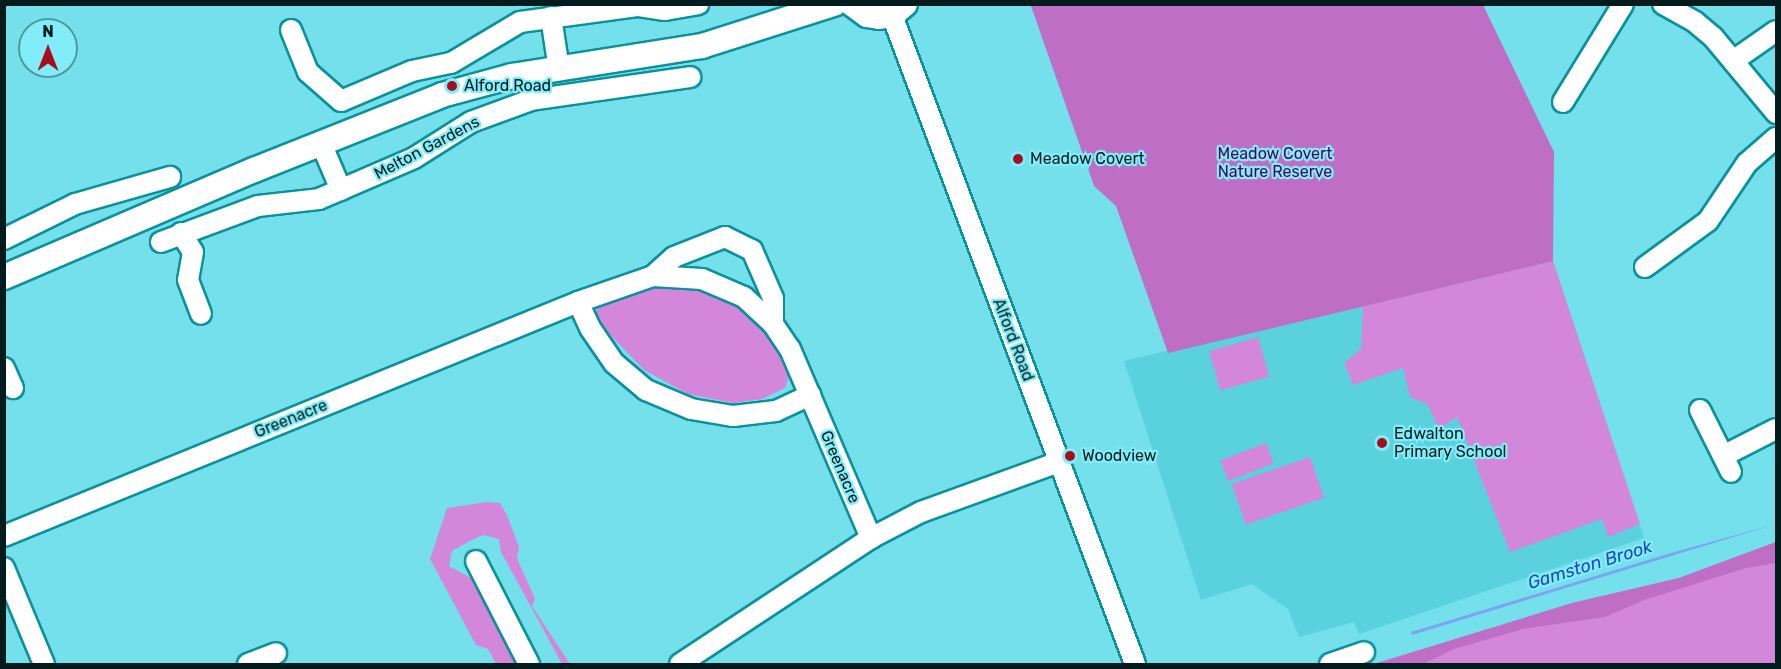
<!DOCTYPE html>
<style>
body{margin:0}
#map{position:relative;width:1781px;height:669px;overflow:hidden;background:#73e0eb;font-family:Rubik,sans-serif}
div>[style]{position:absolute}
.built>*{inset:0;background:#5ad2de}
.green>*{inset:0;background:#d387da;transform-origin:0 0}
.forest>*{inset:0;background:#bf6ec6}
.water>*{inset:0;background:#7da3f2}
.roads{filter:drop-shadow(2px 0 #0a919c) drop-shadow(-2px 0 #0a919c) drop-shadow(0 2px #0a919c) drop-shadow(0 -2px #0a919c)}
.minor>*{height:20px;margin:-10px;padding:0 10px;transform-origin:10px;border-radius:10px;background:#fff}
.tertiary>*{height:24px;margin:-12px;padding:0 12px;transform-origin:12px;border-radius:12px;background:#fff}
.dots>*{width:16px;height:16px;translate:-50% -50%;box-sizing:border-box;border:3px solid #81edf8;border-radius:50%}
span{translate:-50% -50%;white-space:nowrap;text-align:center;line-height:1.15;-webkit-text-stroke:4.5px #81edf8;paint-order:stroke}
.poi-label{font-size:16px;color:#031b1d}
.left{translate:0 -50%;text-align:left}
.street-label{font-size:16px;color:#031b1d}
.park-label{font-size:16px;color:#500058}
.water-label{font-size:18px;color:#1e4aba;font-style:italic}
.frame{position:absolute;inset:0;border:6px solid #031b1d;pointer-events:none}
.north{position:absolute;left:18px;top:18px;width:60px;height:60px;box-sizing:border-box;background:#81edf8;border:2px solid #4f99a0;border-radius:50%;rotate:0deg;font-size:16px;font-weight:700;line-height:24px;text-align:center;color:#031b1d}
.north::after{content:'';display:block;margin:auto;width:21px;height:27px;background:#a60d1f;clip-path:polygon(50% 0,100% 100%,50% 72%,0 100%)}
</style>
<div id="map">
<div class="built">
<div style="clip-path:polygon(1553px 261px,1644px 538px,1359px 634px,1354px 622px,1299px 637px,1288px 609px,1252px 584px,1201px 600px,1124px 361px)"></div>
</div>
<div class="green">
<div style="clip-path:polygon(1553px 261px,1640px 524px,1608px 537px,1602px 519px,1510px 552px,1457px 417px,1439px 429px,1427px 404px,1410px 397px,1403px 368px,1353px 385px,1344px 363px,1361px 349px,1363px 306px)"></div>
<div style="clip-path:polygon(679px 286px,712px 293px,741px 308px,767px 330px,790px 373px,785px 388px,762px 399px,733px 403px,688px 394px,644px 370px,595px 319px,598px 303px,649px 287px)"></div>
<div style="left:1258px;top:337px;width:41px;height:51px;rotate:74deg"></div>
<div style="left:1266px;top:443px;width:22px;height:49px;rotate:69deg"></div>
<div style="left:1310px;top:457px;width:43px;height:83px;rotate:71deg"></div>
<div style="clip-path:polygon(487px 502px,500px 503px,507px 515px,519px 547px,517px 558px,535px 599px,532px 606px,570px 664px,562px 664px,501px 552px,499px 539px,483px 535px,468px 542px,452px 551px,449px 566px,473px 579px,515px 664px,496px 664px,488px 649px,476px 645px,430px 559px,447px 508px)"></div>
<div style="clip-path:polygon(1776px 542px,1776px 664px,1374px 664px,1573px 603px,1679px 578px)"></div>
</div>
<div class="forest">
<div style="clip-path:polygon(1483px 5px,1554px 152px,1553px 261px,1168px 353px,1116px 206px,1094px 186px,1031px 6px)"></div>
<div style="clip-path:polygon(1776px 542px,1776px 563px,1746px 568px,1644px 600px,1605px 617px,1523px 629px,1454px 649px,1423px 664px,1374px 664px,1572px 603px,1679px 578px)"></div>
</div>
<div class="water">
<div style="clip-path:polygon(1776px 524px,1412px 635px,1411px 632px,1671px 553px)"></div>
</div>
<div class="roads">
<div class="minor">
<div style="left:1663px;top:4px;width:37px;rotate:29deg"></div>
<div style="left:1695px;top:22px;width:23px;rotate:40deg"></div>
<div style="left:1713px;top:37px;width:99px;rotate:50.3deg"></div>
<div style="left:892px;top:15px;width:693px;rotate:69.47deg"></div>
<div style="left:551px;top:17px;width:53px;rotate:81.3deg"></div>
<div style="left:291px;top:30px;width:45px;rotate:68deg"></div>
<div style="left:308px;top:72px;width:44px;rotate:41.3deg"></div>
<div style="left:341px;top:101px;width:77px;rotate:-22.9deg"></div>
<div style="left:412px;top:71px;width:40px;rotate:-12deg"></div>
<div style="left:451px;top:63px;width:80px;rotate:-30.7deg"></div>
<div style="left:520px;top:22px;width:120px;rotate:-7.7deg"></div>
<div style="left:639px;top:6px;width:26px;rotate:9deg"></div>
<div style="left:665px;top:10px;width:34px;rotate:-10deg"></div>
<div style="left:1733px;top:61px;width:52px;rotate:-34.9deg"></div>
<div style="left:1563px;top:102px;width:115px;rotate:-58.5deg"></div>
<div style="left:321px;top:143px;width:51px;rotate:66.9deg"></div>
<div style="left:181px;top:233px;width:22px;rotate:58deg"></div>
<div style="left:193px;top:252px;width:28px;rotate:100deg"></div>
<div style="left:188px;top:280px;width:36px;rotate:69deg"></div>
<div style="left:4px;top:239px;width:79px;rotate:-26.2deg"></div>
<div style="left:75px;top:204px;width:99px;rotate:-15.9deg"></div>
<div style="left:161px;top:242px;width:103px;rotate:-20.4deg"></div>
<div style="left:258px;top:206px;width:61px;rotate:-6.5deg"></div>
<div style="left:319px;top:199px;width:103px;rotate:-23.3deg"></div>
<div style="left:414px;top:158px;width:67px;rotate:-32.3deg"></div>
<div style="left:471px;top:122px;width:64px;rotate:-20.1deg"></div>
<div style="left:531px;top:100px;width:161px;rotate:-8.2deg"></div>
<div style="left:1645px;top:267px;width:78px;rotate:-36.1deg"></div>
<div style="left:1708px;top:221px;width:70px;rotate:-56.1deg"></div>
<div style="left:1747px;top:163px;width:38px;rotate:-41deg"></div>
<div style="left:653px;top:276px;width:28px;rotate:-42deg"></div>
<div style="left:674px;top:257px;width:55px;rotate:-21.4deg"></div>
<div style="left:725px;top:237px;width:30px;rotate:26deg"></div>
<div style="left:752px;top:250px;width:52px;rotate:66.4deg"></div>
<div style="left:773px;top:298px;width:26px;rotate:90deg"></div>
<div style="left:578px;top:302px;width:29px;rotate:65deg"></div>
<div style="left:590px;top:328px;width:42px;rotate:55.6deg"></div>
<div style="left:614px;top:363px;width:42px;rotate:40.2deg"></div>
<div style="left:646px;top:390px;width:49px;rotate:22.9deg"></div>
<div style="left:691px;top:409px;width:43px;rotate:9.5deg"></div>
<div style="left:733px;top:416px;width:43px;rotate:-6.6deg"></div>
<div style="left:776px;top:411px;width:38px;rotate:-25deg"></div>
<div style="left:4px;top:368px;width:22px;rotate:66deg"></div>
<div style="left:1700px;top:410px;width:69px;rotate:63.4deg"></div>
<div style="left:1723px;top:456px;width:59px;rotate:-27deg"></div>
<div style="left:4px;top:536px;width:620px;rotate:-22.18deg"></div>
<div style="left:578px;top:302px;width:79px;rotate:-19.1deg"></div>
<div style="left:653px;top:276px;width:49px;rotate:3.5deg"></div>
<div style="left:702px;top:279px;width:46px;rotate:23.2deg"></div>
<div style="left:744px;top:297px;width:40px;rotate:43deg"></div>
<div style="left:773px;top:324px;width:30px;rotate:56deg"></div>
<div style="left:790px;top:349px;width:206px;rotate:66.8deg"></div>
<div style="left:476px;top:561px;width:116px;rotate:62.8deg"></div>
<div style="left:4px;top:568px;width:104px;rotate:67.4deg"></div>
<div style="left:248px;top:664px;width:30px;rotate:-21deg"></div>
<div style="left:680px;top:664px;width:229px;rotate:-33.4deg"></div>
<div style="left:871px;top:538px;width:56px;rotate:-27.5deg"></div>
<div style="left:921px;top:512px;width:147px;rotate:-19.9deg"></div>
<div style="left:1330px;top:664px;width:36px;rotate:-19deg"></div>
</div>
<div class="tertiary">
<div style="left:852px;top:4px;width:19px;rotate:36deg"></div>
<div style="left:867px;top:15px;width:12px;rotate:9deg"></div>
<div style="left:879px;top:17px;width:13px;rotate:-9deg"></div>
<div style="left:892px;top:15px;width:17px;rotate:-40deg"></div>
<div style="left:4px;top:277px;width:272px;rotate:-23.2deg"></div>
<div style="left:254px;top:170px;width:202px;rotate:-21.7deg"></div>
<div style="left:442px;top:95px;width:73px;rotate:-15.2deg"></div>
<div style="left:512px;top:76px;width:192px;rotate:-9deg"></div>
<div style="left:702px;top:46px;width:139px;rotate:-17.7deg"></div>
</div>
</div>
<div class="dots">
<div style="left:452px;top:86px;background:#a60d1f"></div>
<div style="left:1018px;top:159px;background:#a60d1f"></div>
<div style="left:1382px;top:443px;background:#a60d1f"></div>
<div style="left:1070px;top:456px;background:#a60d1f"></div>
</div>
<div class="poi-label">
<span class="left" style="left:464px;top:86px">Alford Road</span>
<span class="left" style="left:1030px;top:159px">Meadow Covert</span>
<span class="left" style="left:1394px;top:443px">Edwalton<br>Primary School</span>
<span class="left" style="left:1082px;top:456px">Woodview</span>
</div>
<div class="street-label">
<span style="left:427px;top:148px;rotate:-28deg">Melton Gardens</span>
<span style="left:1013px;top:340px;rotate:69deg">Alford Road</span>
<span style="left:291px;top:419px;rotate:-22deg">Greenacre</span>
<span style="left:840px;top:467px;rotate:67deg">Greenacre</span>
</div>
<div class="park-label">
<span style="left:1275px;top:163px">Meadow Covert<br>Nature Reserve</span>
</div>
<div class="water-label">
<span style="left:1590px;top:565px;rotate:-17deg">Gamston Brook</span>
</div>
<div class="frame"></div>
<div class="north">N</div>
</div>
